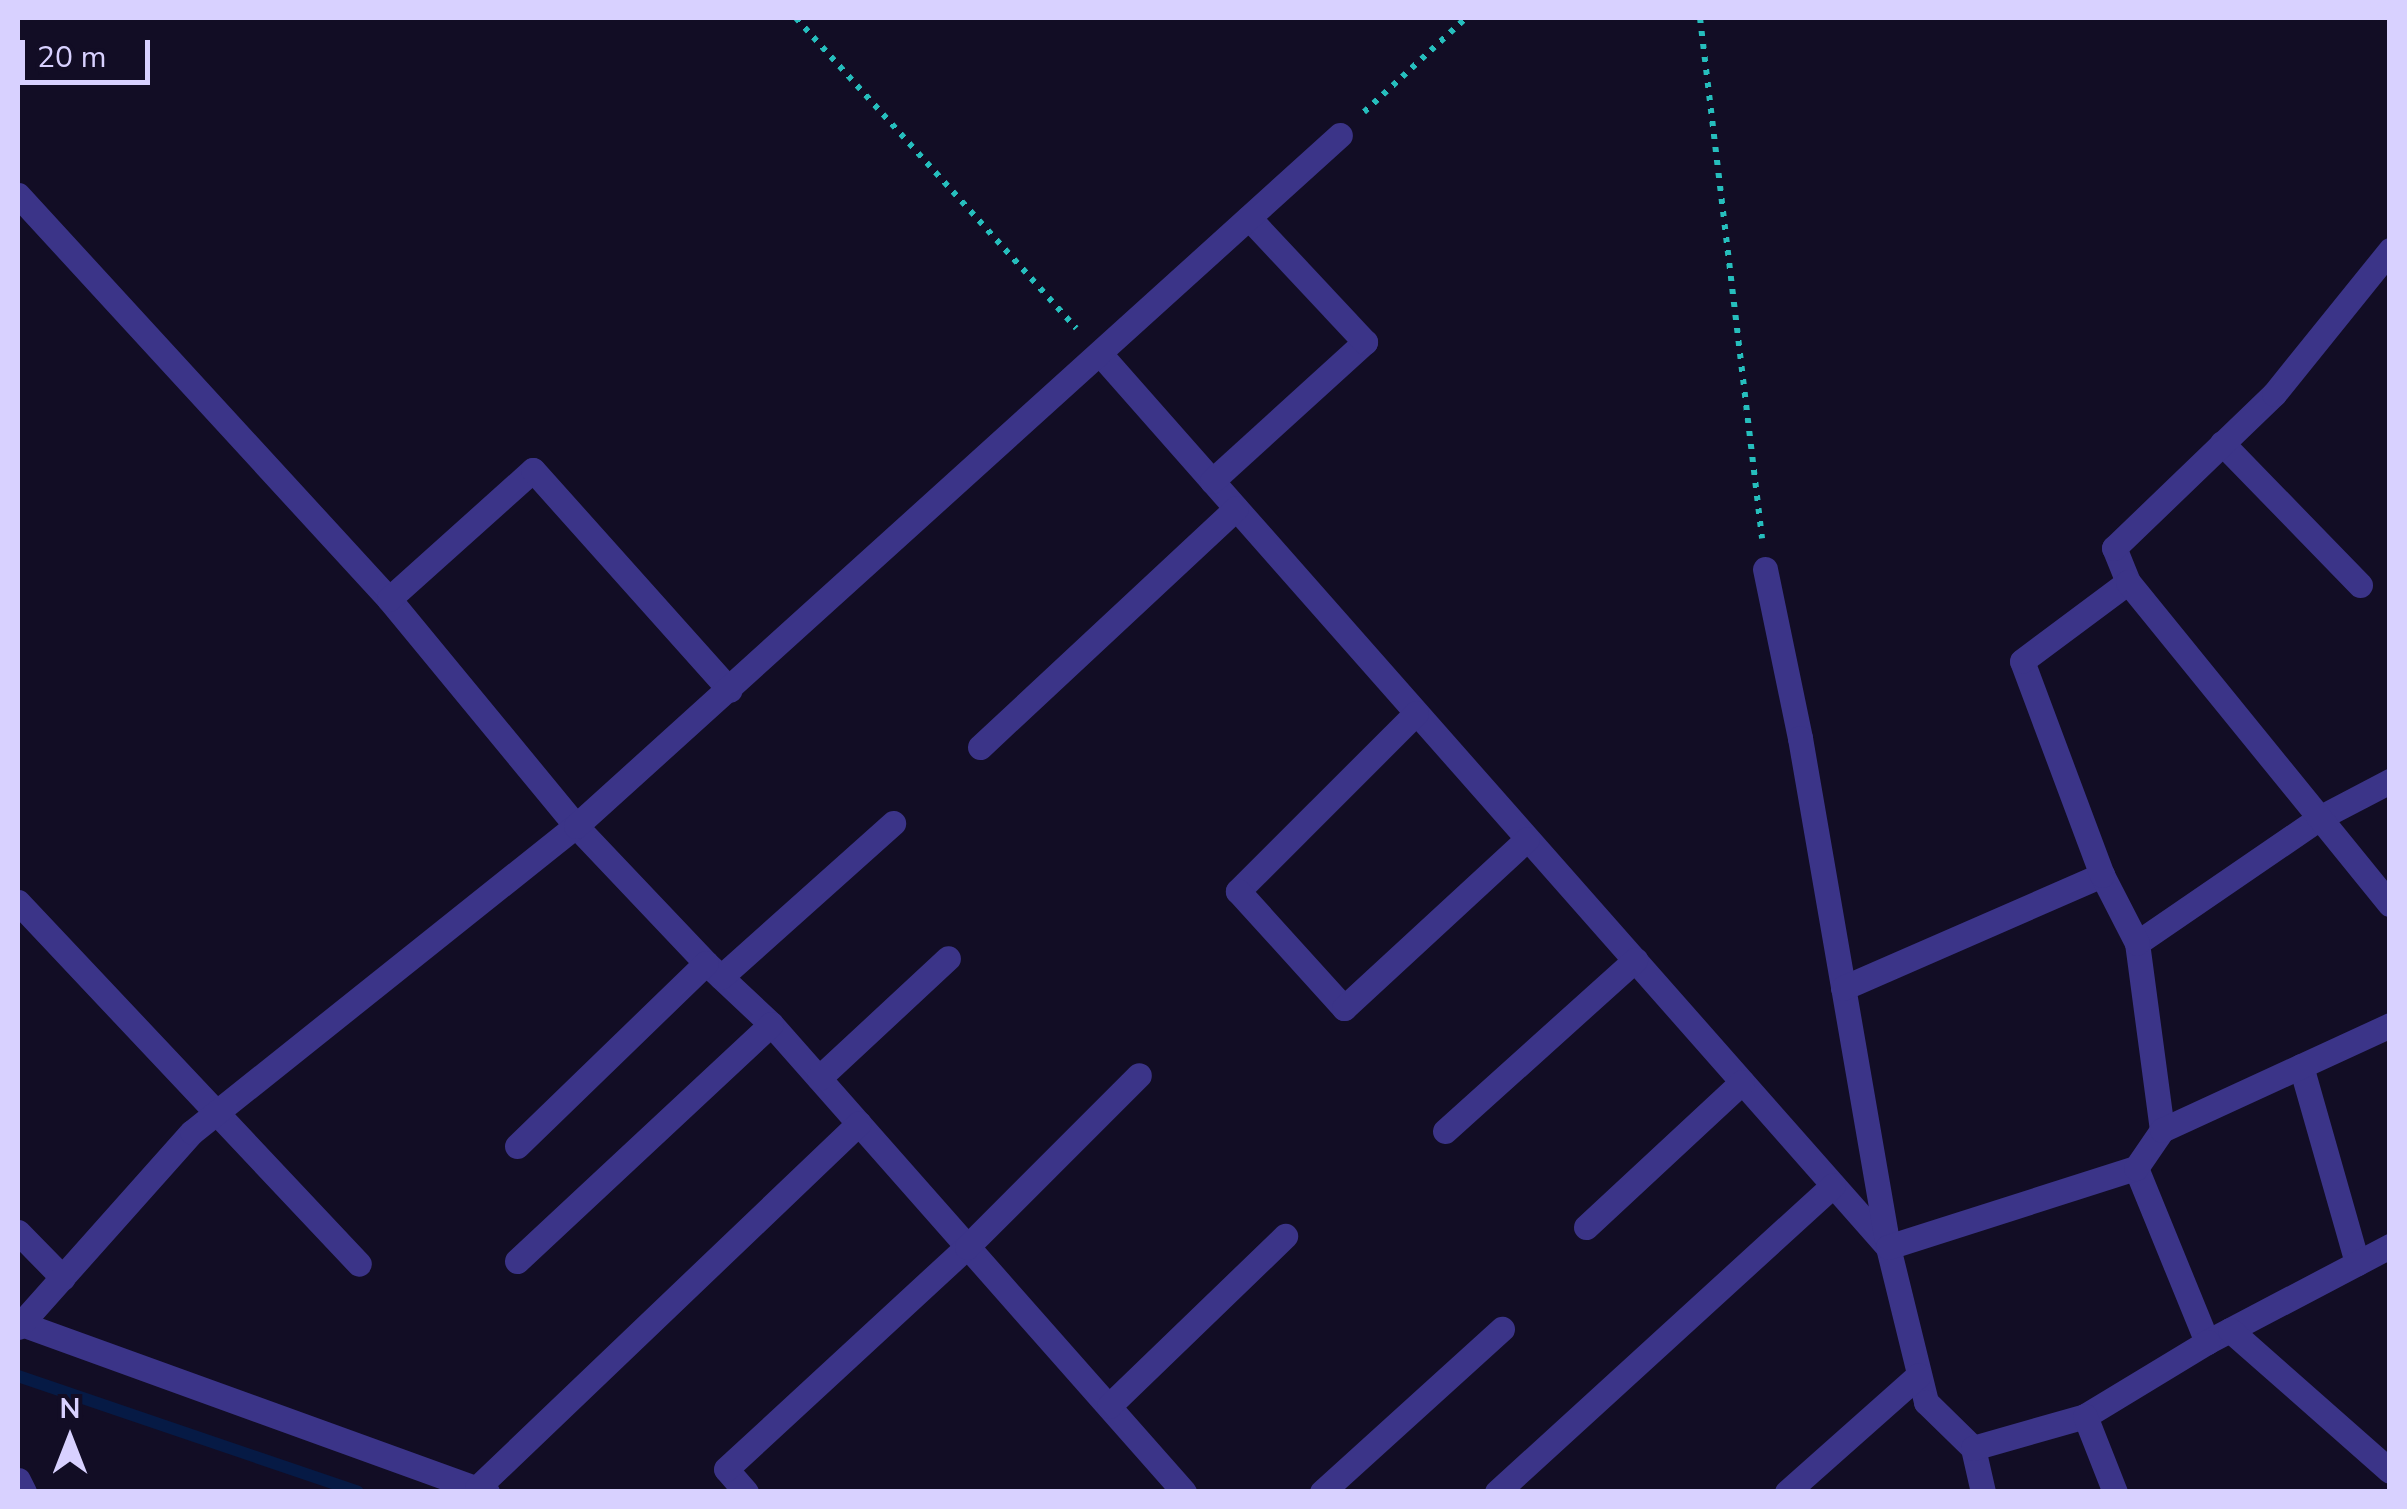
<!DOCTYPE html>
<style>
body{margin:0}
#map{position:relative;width:2407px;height:1509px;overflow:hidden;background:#120d25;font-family:"Nunito Sans",sans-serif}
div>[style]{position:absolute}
.stream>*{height:12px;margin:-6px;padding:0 6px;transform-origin:6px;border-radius:6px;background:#061a45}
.path>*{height:6px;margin-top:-3px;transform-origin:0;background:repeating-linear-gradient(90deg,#26bebd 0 5px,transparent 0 13px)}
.minor>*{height:25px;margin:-12.5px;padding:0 12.5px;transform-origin:12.5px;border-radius:12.5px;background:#3b3488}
span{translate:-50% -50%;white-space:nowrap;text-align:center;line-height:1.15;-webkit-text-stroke:8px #120d25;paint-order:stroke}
.frame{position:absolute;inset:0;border:20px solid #d8d1ff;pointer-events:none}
.north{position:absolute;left:20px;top:1389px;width:100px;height:100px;-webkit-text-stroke:8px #120d25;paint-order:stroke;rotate:0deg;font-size:28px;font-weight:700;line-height:40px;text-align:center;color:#d8d1ff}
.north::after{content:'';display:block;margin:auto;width:35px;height:45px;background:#d8d1ff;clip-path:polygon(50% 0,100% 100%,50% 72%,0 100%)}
.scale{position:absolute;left:20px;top:40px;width:130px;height:45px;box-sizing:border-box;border:5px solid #d8d1ff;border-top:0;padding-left:12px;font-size:30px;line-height:35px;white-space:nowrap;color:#d8d1ff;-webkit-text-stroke:8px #120d25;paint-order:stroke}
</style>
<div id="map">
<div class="stream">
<div style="left:18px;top:1376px;width:359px;rotate:18.8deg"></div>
</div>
<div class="path">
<div style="left:796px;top:18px;width:418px;rotate:47.9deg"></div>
<div style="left:1700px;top:18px;width:524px;rotate:83.2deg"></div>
<div style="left:1364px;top:112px;width:139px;rotate:-42.7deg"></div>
</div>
<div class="minor">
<div style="left:18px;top:195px;width:549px;rotate:47.44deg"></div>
<div style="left:389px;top:599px;width:294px;rotate:50.5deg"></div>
<div style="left:576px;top:826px;width:189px;rotate:46.5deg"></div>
<div style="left:706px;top:963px;width:89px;rotate:43.2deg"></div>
<div style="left:771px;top:1024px;width:624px;rotate:48.57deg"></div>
<div style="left:1101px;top:355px;width:1190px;rotate:48.58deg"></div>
<div style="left:2222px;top:443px;width:198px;rotate:45.8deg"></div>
<div style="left:1212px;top:481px;width:207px;rotate:-42.3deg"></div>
<div style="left:1365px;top:342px;width:170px;rotate:-133.1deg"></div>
<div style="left:1765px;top:569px;width:173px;rotate:78.3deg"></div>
<div style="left:1800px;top:738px;width:517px;rotate:80.19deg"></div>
<div style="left:1888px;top:1247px;width:160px;rotate:76.2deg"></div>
<div style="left:1926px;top:1402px;width:66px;rotate:44.4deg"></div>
<div style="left:1973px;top:1448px;width:45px;rotate:77.2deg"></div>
<div style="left:2128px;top:582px;width:37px;rotate:-112deg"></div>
<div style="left:2114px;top:548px;width:222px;rotate:-43.9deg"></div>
<div style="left:2274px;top:394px;width:185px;rotate:-51.1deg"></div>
<div style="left:389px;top:599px;width:193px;rotate:-41.9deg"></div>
<div style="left:533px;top:470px;width:295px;rotate:48.2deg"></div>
<div style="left:1416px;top:713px;width:252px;rotate:135deg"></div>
<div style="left:1238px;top:891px;width:158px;rotate:47.8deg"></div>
<div style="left:1344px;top:1008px;width:249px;rotate:-42.7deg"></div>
<div style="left:980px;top:747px;width:350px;rotate:-43deg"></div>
<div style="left:18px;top:902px;width:497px;rotate:46.7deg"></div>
<div style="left:2137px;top:943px;width:223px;rotate:-34.4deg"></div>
<div style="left:2321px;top:817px;width:78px;rotate:-27.6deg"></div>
<div style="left:721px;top:977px;width:231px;rotate:-41.8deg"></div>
<div style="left:1843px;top:988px;width:283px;rotate:-23.6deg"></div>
<div style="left:2301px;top:1066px;width:205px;rotate:74.1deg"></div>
<div style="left:819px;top:1078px;width:176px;rotate:-42.9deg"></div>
<div style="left:2162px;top:1130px;width:189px;rotate:-97.6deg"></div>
<div style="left:2137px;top:943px;width:76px;rotate:-117.2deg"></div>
<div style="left:2102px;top:875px;width:228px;rotate:-110.5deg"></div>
<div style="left:2022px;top:661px;width:132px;rotate:-36.7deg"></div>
<div style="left:2128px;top:582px;width:415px;rotate:50.9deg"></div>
<div style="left:1445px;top:1131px;width:256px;rotate:-42deg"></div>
<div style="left:517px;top:1146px;width:263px;rotate:-44.1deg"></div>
<div style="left:2136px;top:1168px;width:188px;rotate:67.8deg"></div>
<div style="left:2207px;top:1342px;width:207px;rotate:-27.7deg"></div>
<div style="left:1586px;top:1227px;width:213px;rotate:-42.9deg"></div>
<div style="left:18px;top:1232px;width:64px;rotate:45.6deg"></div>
<div style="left:1888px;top:1247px;width:260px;rotate:-17.7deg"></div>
<div style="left:2136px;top:1168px;width:46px;rotate:-55.6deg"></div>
<div style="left:2162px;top:1130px;width:251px;rotate:-24.7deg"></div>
<div style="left:517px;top:1261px;width:347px;rotate:-43deg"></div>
<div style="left:19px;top:1323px;width:498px;rotate:19.9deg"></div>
<div style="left:18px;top:1327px;width:261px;rotate:-48.3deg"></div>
<div style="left:192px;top:1132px;width:491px;rotate:-38.6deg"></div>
<div style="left:576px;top:826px;width:1030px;rotate:-42.13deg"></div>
<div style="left:2230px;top:1330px;width:213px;rotate:41.4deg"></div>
<div style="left:1109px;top:1406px;width:245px;rotate:-44deg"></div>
<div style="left:2085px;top:1416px;width:143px;rotate:-31.2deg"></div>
<div style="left:1973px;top:1448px;width:116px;rotate:-15.9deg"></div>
<div style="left:2085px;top:1416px;width:82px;rotate:68.5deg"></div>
<div style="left:18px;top:1480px;width:13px;rotate:63deg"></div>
<div style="left:477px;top:1488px;width:528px;rotate:-43.7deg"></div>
<div style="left:746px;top:1492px;width:30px;rotate:-131deg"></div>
<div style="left:726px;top:1469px;width:328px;rotate:-42.7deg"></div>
<div style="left:967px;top:1247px;width:243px;rotate:-45deg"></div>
<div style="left:1322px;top:1492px;width:243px;rotate:-42.2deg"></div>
<div style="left:1497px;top:1492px;width:455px;rotate:-42.4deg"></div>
<div style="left:1787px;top:1492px;width:176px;rotate:-41.6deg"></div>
</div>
<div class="frame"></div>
<div class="north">N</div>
<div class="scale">20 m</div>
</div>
